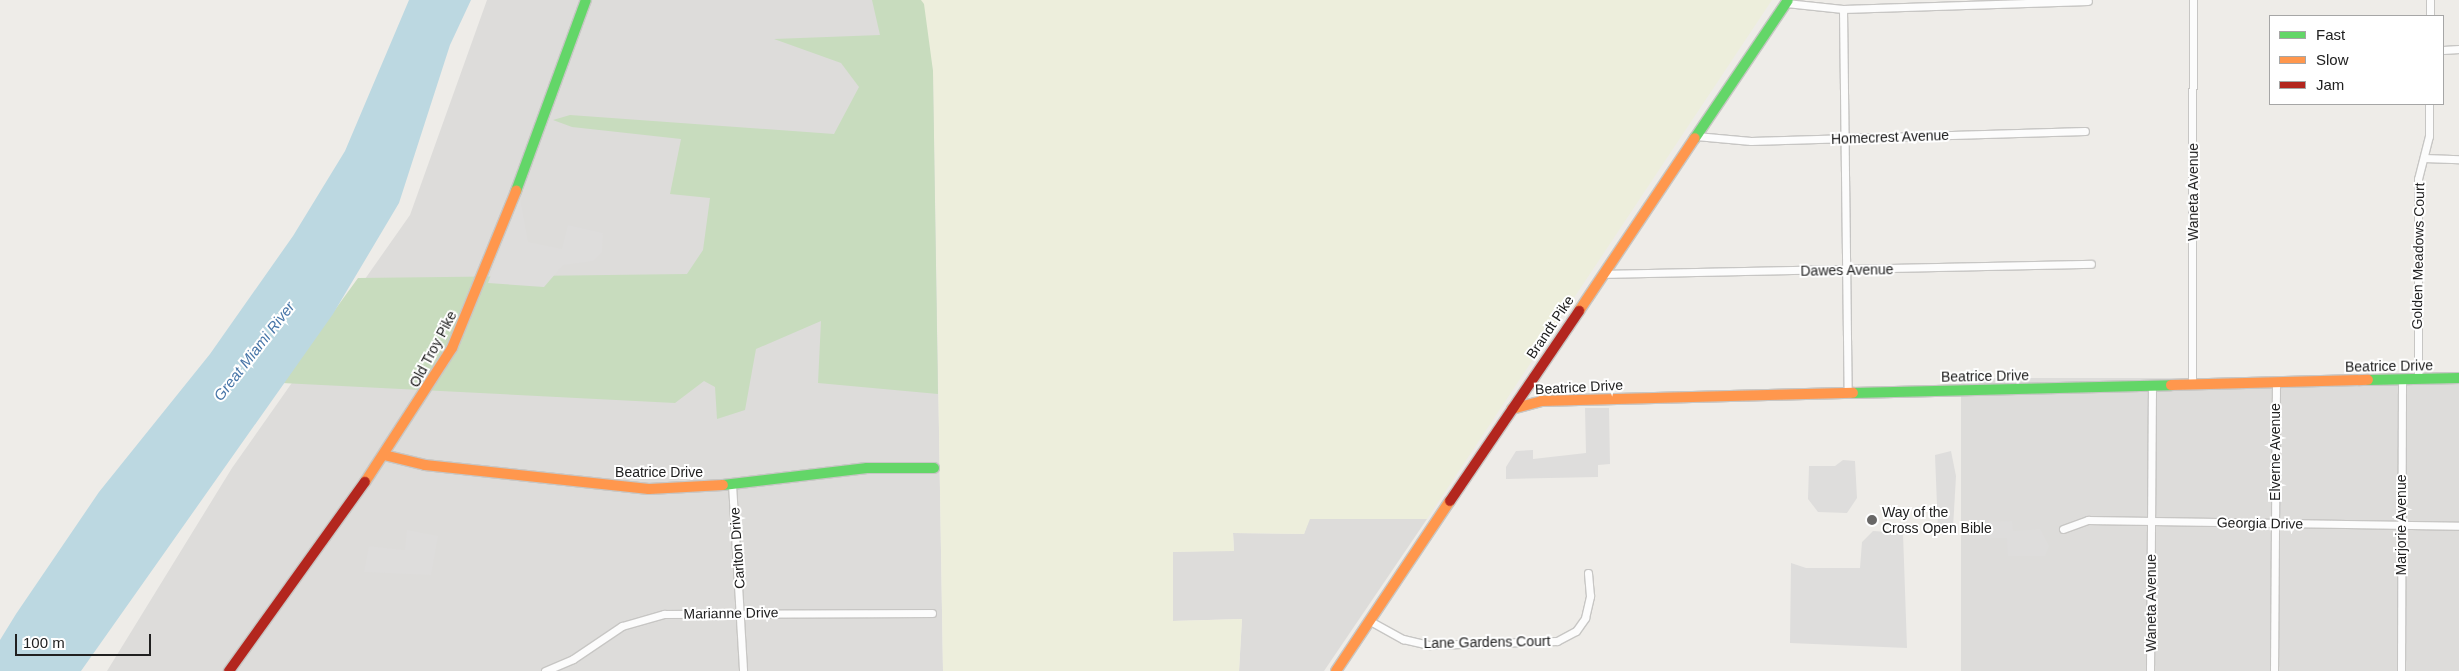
<!DOCTYPE html>
<style>
body{margin:0}
#map{position:relative;width:2459px;height:671px;overflow:hidden;background:#eeece8;font-family:Arial,sans-serif}
div>[style]{position:absolute}
.residential>*{inset:0;background:#dddcda;transform-origin:0 0}
.farmland>*{inset:0;background:#edeedc}
.forest>*{inset:0;background:#c8dcbe}
.parking>*{inset:0;background:#dedddc}
.water>*{inset:0;background:#bcd8e1}
.roads{filter:drop-shadow(1px 0 #c7c6c4) drop-shadow(-1px 0 #c7c6c4) drop-shadow(0 1px #c7c6c4) drop-shadow(0 -1px #c7c6c4)}
.street>*{height:7px;margin:-3.5px;padding:0 3.5px;transform-origin:3.5px;border-radius:3.5px;background:#fcfcfc}
.fast>*{height:10px;margin:-5px;padding:0 5px;transform-origin:5px;border-radius:5px;background:#63d668}
.slow>*{height:10px;margin:-5px;padding:0 5px;transform-origin:5px;border-radius:5px;background:#ff974d}
.jam>*{height:10px;margin:-5px;padding:0 5px;transform-origin:5px;border-radius:5px;background:#b3261e}
.dots>*{width:14px;height:14px;translate:-50% -50%;box-sizing:border-box;border:2px solid #fff;border-radius:50%}
span{translate:-50% -50%;white-space:nowrap;text-align:center;line-height:1.15;-webkit-text-stroke:4px #fff;paint-order:stroke}
.street-label{font-size:14px;color:#202020}
.poi-label{font-size:14px;color:#202020}
.left{translate:0 -50%;text-align:left}
.water-label{font-size:15px;color:#4876a8;font-style:italic}
.legend{position:absolute;left:2269px;top:15px;width:175px;height:90px;box-sizing:border-box;background:#fff;border:1px solid #a6a6a6;margin:0;padding:6px 9px;list-style:none;font-size:15px;color:#202020}
.legend li{display:flex;align-items:center;gap:10px;height:25px}
.legend b{width:25px;border:1px solid #a6a6a6}
.scale{position:absolute;left:15px;top:634px;width:136px;height:22px;box-sizing:border-box;border:2px solid #202020;border-top:0;padding-left:6px;font-size:15px;line-height:18px;white-space:nowrap;color:#202020;-webkit-text-stroke:4px #fff;paint-order:stroke}
</style>
<div id="map">
<div class="residential">
<div style="clip-path:polygon(487px 0,921px 0,933px 71px,943px 671px,107px 671px,232px 468px,410px 215px)"></div>
<div style="left:2459px;top:378px;width:293px;height:498px;rotate:90deg"></div>
<div style="clip-path:polygon(1309px 519px,1427px 519px,1324px 671px,1239px 671px,1242px 619px,1172px 621px,1172px 552px,1234px 550px,1233px 533px,1304px 534px)"></div>
</div>
<div class="farmland">
<div style="clip-path:polygon(921px 0,1772px 0,1427px 519px,1310px 519px,1304px 534px,1233px 533px,1234px 551px,1173px 552px,1173px 621px,1242px 619px,1239px 671px,943px 671px,933px 71px)"></div>
</div>
<div class="forest">
<div style="clip-path:polygon(872px 0,921px 0,924px 4px,933px 71px,938px 394px,818px 383px,821px 321px,756px 349px,745px 410px,717px 419px,715px 387px,704px 381px,675px 403px,282px 383px,358px 278px,687px 274px,703px 250px,710px 198px,670px 194px,681px 139px,572px 127px,553px 120px,570px 115px,834px 134px,859px 87px,841px 63px,774px 39px,880px 35px)"></div>
</div>
<div class="parking">
<div style="clip-path:polygon(520px 198px,528px 242px,562px 249px,568px 225px,603px 233px,602px 252px,593px 261px,563px 265px,544px 287px,488px 283px)"></div>
<div style="clip-path:polygon(1585px 408px,1609px 408px,1610px 464px,1598px 465px,1598px 477px,1506px 479px,1506px 467px,1516px 451px,1533px 450px,1533px 459px,1586px 453px)"></div>
<div style="clip-path:polygon(1951px 451px,1956px 476px,1953px 528px,1938px 530px,1935px 455px)"></div>
<div style="clip-path:polygon(1843px 460px,1855px 461px,1857px 498px,1847px 513px,1818px 512px,1808px 499px,1809px 466px,1835px 466px)"></div>
<div style="clip-path:polygon(2012px 521px,2013px 531px,2040px 529px,2049px 546px,2045px 556px,2008px 556px,2007px 538px,1978px 538px,1980px 522px)"></div>
<div style="clip-path:polygon(407px 530px,438px 536px,431px 575px,364px 572px,369px 546px,405px 550px)"></div>
<div style="clip-path:polygon(1873px 531px,1903px 533px,1907px 648px,1790px 643px,1791px 563px,1806px 568px,1860px 568px,1862px 542px)"></div>
</div>
<div class="water">
<div style="clip-path:polygon(409px 0,471px 0,450px 45px,399px 203px,333px 314px,81px 671px,0 671px,0 640px,16px 614px,99px 492px,210px 354px,293px 236px,345px 151px)"></div>
</div>
<div class="roads">
<div class="street">
<div style="left:1786px;top:3px;width:57px;rotate:6deg"></div>
<div style="left:1843px;top:9px;width:245px;rotate:-1.9deg"></div>
<div style="left:1843px;top:9px;width:384px;rotate:89.3deg"></div>
<div style="left:2430px;top:16px;width:16px;rotate:-90deg"></div>
<div style="left:2443px;top:50px;width:16px;rotate:-4deg"></div>
<div style="left:1696px;top:136px;width:55px;rotate:5.2deg"></div>
<div style="left:1751px;top:141px;width:334px;rotate:-1.7deg"></div>
<div style="left:2424px;top:158px;width:35px;rotate:2deg"></div>
<div style="left:1603px;top:274px;width:488px;rotate:-1.2deg"></div>
<div style="left:2418px;top:379px;width:200px;rotate:-90deg"></div>
<div style="left:2418px;top:179px;width:44px;rotate:-75.7deg"></div>
<div style="left:2429px;top:136px;width:32px;rotate:-90deg"></div>
<div style="left:2192px;top:385px;width:385px;rotate:-89.9deg"></div>
<div style="left:732px;top:484px;width:187px;rotate:86.6deg"></div>
<div style="left:2063px;top:529px;width:27px;rotate:-20deg"></div>
<div style="left:2088px;top:520px;width:371px;rotate:0.9deg"></div>
<div style="left:1370px;top:621px;width:38px;rotate:29deg"></div>
<div style="left:1403px;top:639px;width:27px;rotate:13deg"></div>
<div style="left:1429px;top:645px;width:128px;rotate:-1.8deg"></div>
<div style="left:1557px;top:641px;width:21px;rotate:-28deg"></div>
<div style="left:1576px;top:631px;width:16px;rotate:-55deg"></div>
<div style="left:1585px;top:618px;width:23px;rotate:-77deg"></div>
<div style="left:1590px;top:596px;width:23px;rotate:-95deg"></div>
<div style="left:545px;top:671px;width:30px;rotate:-23deg"></div>
<div style="left:573px;top:659px;width:59px;rotate:-34deg"></div>
<div style="left:622px;top:626px;width:44px;rotate:-15.9deg"></div>
<div style="left:664px;top:614px;width:268px;rotate:-0.2deg"></div>
<div style="left:2150px;top:671px;width:285px;rotate:-89.6deg"></div>
<div style="left:2274px;top:671px;width:288px;rotate:-89.6deg"></div>
<div style="left:2401px;top:671px;width:291px;rotate:-89.8deg"></div>
</div>
<div class="fast">
<div style="left:1695px;top:138px;width:166px;rotate:-56deg"></div>
<div style="left:516px;top:191px;width:203px;rotate:-69.9deg"></div>
<div style="left:2368px;top:380px;width:91px;rotate:-1.3deg"></div>
<div style="left:1853px;top:393px;width:318px;rotate:-1.4deg"></div>
<div style="left:723px;top:485px;width:145px;rotate:-6.7deg"></div>
<div style="left:867px;top:468px;width:67px"></div>
</div>
<div class="slow">
<div style="left:1579px;top:311px;width:208px;rotate:-56.2deg"></div>
<div style="left:2171px;top:385px;width:197px;rotate:-1.5deg"></div>
<div style="left:1512px;top:409px;width:30px;rotate:-15deg"></div>
<div style="left:1541px;top:401px;width:312px;rotate:-1.5deg"></div>
<div style="left:384px;top:455px;width:42px;rotate:13.7deg"></div>
<div style="left:425px;top:465px;width:225px;rotate:6.1deg"></div>
<div style="left:649px;top:489px;width:74px;rotate:-3.1deg"></div>
<div style="left:365px;top:482px;width:160px;rotate:-57deg"></div>
<div style="left:452px;top:348px;width:170px;rotate:-67.8deg"></div>
<div style="left:1336px;top:671px;width:205px;rotate:-56.2deg"></div>
</div>
<div class="jam">
<div style="left:1450px;top:501px;width:230px;rotate:-55.8deg"></div>
<div style="left:229px;top:671px;width:233px;rotate:-54.3deg"></div>
</div>
</div>
<div class="dots">
<div style="left:1872px;top:520px;background:#686766"></div>
</div>
<div class="street-label">
<span style="left:1890px;top:137px;rotate:-2deg">Homecrest Avenue</span>
<span style="left:2193px;top:192px;rotate:-90deg">Waneta Avenue</span>
<span style="left:2418px;top:256px;rotate:-89deg">Golden Meadows Court</span>
<span style="left:1847px;top:270px;rotate:-1deg">Dawes Avenue</span>
<span style="left:1550px;top:327px;rotate:-56deg">Brandt Pike</span>
<span style="left:433px;top:349px;rotate:-62deg">Old Troy Pike</span>
<span style="left:2389px;top:366px;rotate:-1deg">Beatrice Drive</span>
<span style="left:1985px;top:376px;rotate:-1deg">Beatrice Drive</span>
<span style="left:1579px;top:387px;rotate:-3deg">Beatrice Drive</span>
<span style="left:2275px;top:452px;rotate:-90deg">Elverne Avenue</span>
<span style="left:659px;top:472px">Beatrice Drive</span>
<span style="left:2260px;top:523px;rotate:1deg">Georgia Drive</span>
<span style="left:2401px;top:525px;rotate:-90deg">Marjorie Avenue</span>
<span style="left:737px;top:548px;rotate:-94deg">Carlton Drive</span>
<span style="left:2151px;top:603px;rotate:-90deg">Waneta Avenue</span>
<span style="left:731px;top:613px;rotate:-1deg">Marianne Drive</span>
<span style="left:1487px;top:642px;rotate:-1deg">Lane Gardens Court</span>
</div>
<div class="poi-label">
<span class="left" style="left:1882px;top:520px">Way of the<br>Cross Open Bible</span>
</div>
<div class="water-label">
<span style="left:254px;top:351px;rotate:-52deg">Great Miami River</span>
</div>
<ul class="legend">
<li><b style="height:6px;background:#63d668"></b>Fast</li>
<li><b style="height:6px;background:#ff974d"></b>Slow</li>
<li><b style="height:6px;background:#b3261e"></b>Jam</li>
</ul>
<div class="scale">100 m</div>
</div>
